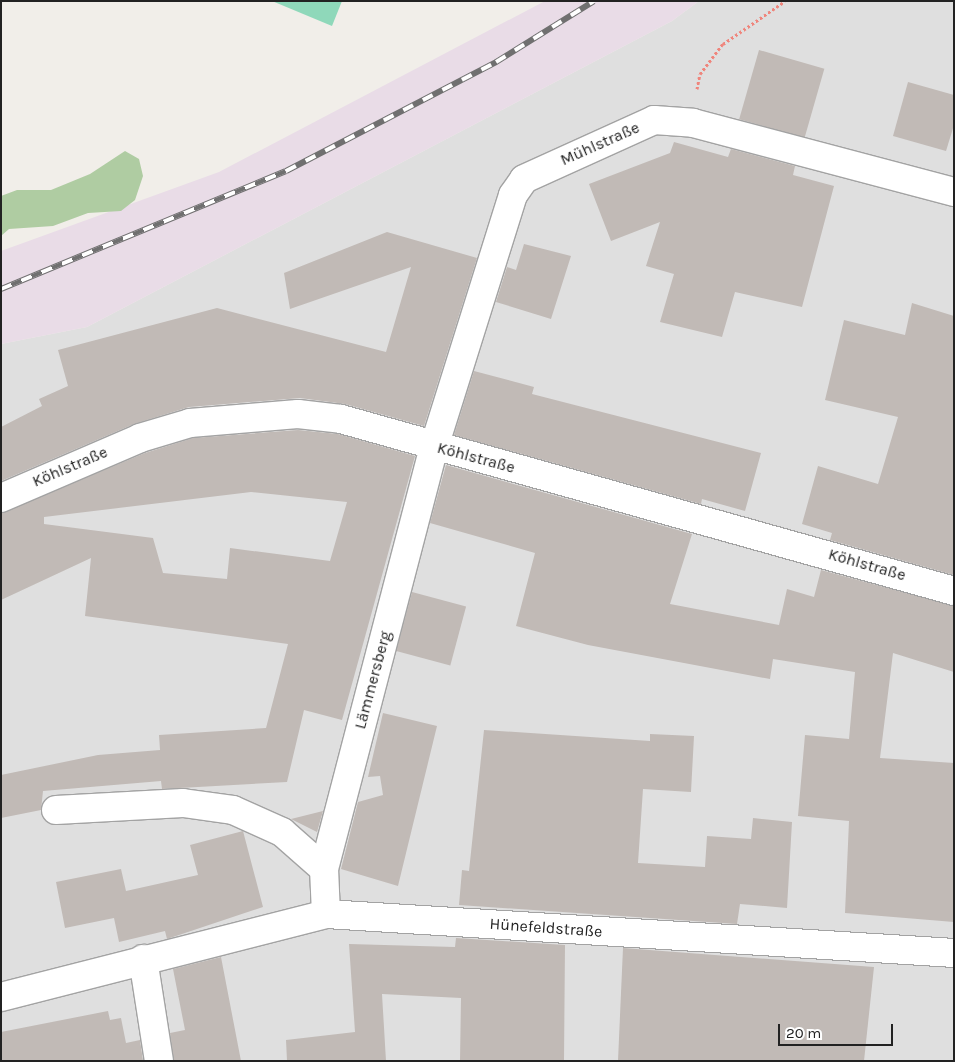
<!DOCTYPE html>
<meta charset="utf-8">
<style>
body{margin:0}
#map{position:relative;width:955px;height:1062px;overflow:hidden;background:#f1eee9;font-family:Karla,sans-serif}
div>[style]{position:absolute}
.residential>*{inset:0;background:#dfdfdf}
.industrial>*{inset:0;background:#e9dce7}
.forest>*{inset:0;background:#afcca2}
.pitch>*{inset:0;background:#8fd8ba}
.building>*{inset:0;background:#c1bab6;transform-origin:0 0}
.path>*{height:3px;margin-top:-1.5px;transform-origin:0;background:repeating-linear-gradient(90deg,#ef857c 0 2.5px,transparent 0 5px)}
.roads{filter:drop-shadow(1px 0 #a3a3a3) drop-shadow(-1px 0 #a3a3a3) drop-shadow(0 1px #a3a3a3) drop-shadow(0 -1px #a3a3a3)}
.minor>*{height:28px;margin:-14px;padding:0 14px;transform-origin:14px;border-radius:14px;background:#fff}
.rail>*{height:5.5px;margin-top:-2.75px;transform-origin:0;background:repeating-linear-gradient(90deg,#fff 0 11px,#707070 0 22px);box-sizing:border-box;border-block:1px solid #707070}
span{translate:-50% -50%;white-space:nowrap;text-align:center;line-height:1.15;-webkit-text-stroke:4.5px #fff;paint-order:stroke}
.street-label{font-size:16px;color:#222}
.frame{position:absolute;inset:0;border:2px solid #222;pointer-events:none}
.scale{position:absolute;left:778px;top:1024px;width:115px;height:22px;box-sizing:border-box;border:2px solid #222;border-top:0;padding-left:6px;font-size:15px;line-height:18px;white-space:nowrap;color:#222;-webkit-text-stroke:4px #fff;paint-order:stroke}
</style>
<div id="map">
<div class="residential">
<div style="clip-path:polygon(699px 1px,954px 1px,954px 1061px,1px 1061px,1px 344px,87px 327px,672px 21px)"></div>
</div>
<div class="industrial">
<div style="clip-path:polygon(545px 1px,699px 1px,672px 21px,87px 327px,1px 344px,1px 251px,219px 172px)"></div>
</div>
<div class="forest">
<div style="clip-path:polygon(125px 151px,139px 159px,143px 176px,135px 200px,121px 211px,88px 213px,53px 226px,9px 229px,1px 236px,1px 196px,17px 190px,51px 190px,90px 174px)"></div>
</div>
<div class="pitch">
<div style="clip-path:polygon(272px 1px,342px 1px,332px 26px)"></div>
</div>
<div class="building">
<div style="left:759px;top:50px;width:68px;height:72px;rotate:16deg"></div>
<div style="clip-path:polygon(908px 82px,954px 95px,954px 125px,946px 151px,893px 136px)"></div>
<div style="clip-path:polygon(674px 142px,728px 157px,731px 149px,795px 166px,793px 175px,834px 186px,802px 307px,735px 292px,722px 337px,660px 322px,674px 274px,646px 266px,660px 222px,611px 241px,589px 184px,670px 153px)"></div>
<div style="clip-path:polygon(387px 232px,477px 258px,424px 426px,345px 404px,300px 398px,189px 407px,134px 424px,1px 481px,1px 427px,42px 406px,39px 399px,68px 386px,58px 350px,217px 308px,386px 352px,411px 267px,290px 309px,284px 273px)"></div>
<div style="clip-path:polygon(524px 244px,571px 256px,551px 319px,496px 302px,507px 267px,516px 270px)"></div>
<div style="clip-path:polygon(912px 303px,954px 316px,954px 575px,830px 540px,832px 533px,802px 524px,818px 466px,878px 484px,898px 417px,825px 400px,844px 320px,905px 335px)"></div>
<div style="clip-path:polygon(474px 371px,534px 387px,532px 394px,761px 453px,745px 511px,702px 499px,701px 504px,454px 435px)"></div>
<div style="clip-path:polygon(evenodd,298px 430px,338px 434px,415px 456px,342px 720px,304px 710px,287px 782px,162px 789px,161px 781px,43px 791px,41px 810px,1px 818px,1px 775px,98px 755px,160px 750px,159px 735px,266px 728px,288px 644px,85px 616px,91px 558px,1px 600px,1px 513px,145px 453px,193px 438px,298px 430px,251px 492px,347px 502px,330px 561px,230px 548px,227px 579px,163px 573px,153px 538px,44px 524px,44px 517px,251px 492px)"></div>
<div style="clip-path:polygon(446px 465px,692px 534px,670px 604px,779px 625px,787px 589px,814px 597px,821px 570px,954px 606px,954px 672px,893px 653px,880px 758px,954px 763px,954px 922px,845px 913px,849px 821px,798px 816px,805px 735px,849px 739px,855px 672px,773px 659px,770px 679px,588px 645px,516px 626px,535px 553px,430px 523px)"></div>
<div style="left:412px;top:592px;width:56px;height:61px;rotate:15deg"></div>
<div style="clip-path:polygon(383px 713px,437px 726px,398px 886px,341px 869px,358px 802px,383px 795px,380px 776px,368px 777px)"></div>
<div style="clip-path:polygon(484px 730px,650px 741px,650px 734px,694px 736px,691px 792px,643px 789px,638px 863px,705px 867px,707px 836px,751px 839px,753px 818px,792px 822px,787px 908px,740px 904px,737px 924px,459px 905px,462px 870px,469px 871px)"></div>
<div style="clip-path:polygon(323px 811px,317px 832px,291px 819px)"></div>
<div style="clip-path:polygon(243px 831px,263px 907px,167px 939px,165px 931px,119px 942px,114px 918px,65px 928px,56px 882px,121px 869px,126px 891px,198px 875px,190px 845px)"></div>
<div style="clip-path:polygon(456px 938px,565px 945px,564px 1061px,460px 1061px,461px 998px,382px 994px,386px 1061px,287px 1061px,286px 1040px,355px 1032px,349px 944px,455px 947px)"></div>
<div style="clip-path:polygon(623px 948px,874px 967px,864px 1061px,618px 1061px)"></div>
<div style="clip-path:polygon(221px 957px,241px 1061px,174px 1061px,170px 1033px,185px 1030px,173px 969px)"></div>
<div style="clip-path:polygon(108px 1011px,110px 1020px,121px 1018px,126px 1043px,140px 1040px,143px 1061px,1px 1061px,1px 1032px)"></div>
</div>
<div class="path">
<div style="left:697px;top:89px;width:15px;rotate:-79deg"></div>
<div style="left:700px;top:74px;width:38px;rotate:-53deg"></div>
<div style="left:723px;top:44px;width:75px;rotate:-34.7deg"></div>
</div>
<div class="roads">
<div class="minor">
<div style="left:1px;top:498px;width:151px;rotate:-23.3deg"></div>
<div style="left:140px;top:438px;width:52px;rotate:-16.7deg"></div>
<div style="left:190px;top:423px;width:108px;rotate:-4.8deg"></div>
<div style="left:298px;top:414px;width:43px;rotate:6.6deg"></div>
<div style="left:341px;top:419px;width:637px;rotate:15.67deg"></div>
<div style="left:56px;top:810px;width:127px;rotate:-3.2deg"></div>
<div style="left:183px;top:803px;width:50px;rotate:8deg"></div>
<div style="left:233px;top:810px;width:54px;rotate:24.2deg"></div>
<div style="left:282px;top:832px;width:56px;rotate:41.4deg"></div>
<div style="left:326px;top:914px;width:45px;rotate:-92.5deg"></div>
<div style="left:324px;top:869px;width:436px;rotate:-75.4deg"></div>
<div style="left:434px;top:447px;width:264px;rotate:-72.6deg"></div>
<div style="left:513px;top:195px;width:19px;rotate:-55deg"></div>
<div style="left:524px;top:179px;width:143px;rotate:-24.4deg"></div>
<div style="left:654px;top:120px;width:39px;rotate:4deg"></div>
<div style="left:693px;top:123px;width:270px;rotate:14.8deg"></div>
<div style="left:143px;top:959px;width:103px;rotate:81.1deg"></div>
<div style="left:1px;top:997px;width:335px;rotate:-14.3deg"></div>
<div style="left:326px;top:914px;width:629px;rotate:3.55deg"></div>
</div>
</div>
<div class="rail">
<div style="left:1px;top:289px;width:308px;rotate:-22.5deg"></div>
<div style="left:286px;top:171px;width:237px;rotate:-27.4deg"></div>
<div style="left:496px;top:62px;width:115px;rotate:-31.9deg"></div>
</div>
<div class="street-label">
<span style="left:600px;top:144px;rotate:-24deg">Mühlstraße</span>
<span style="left:476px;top:458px;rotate:15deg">Köhlstraße</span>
<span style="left:70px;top:467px;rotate:-23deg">Köhlstraße</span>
<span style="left:867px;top:565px;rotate:16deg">Köhlstraße</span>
<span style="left:373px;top:680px;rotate:-75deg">Lämmersberg</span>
<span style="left:546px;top:928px;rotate:4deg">Hünefeldstraße</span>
</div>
<div class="frame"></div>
<div class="scale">20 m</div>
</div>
